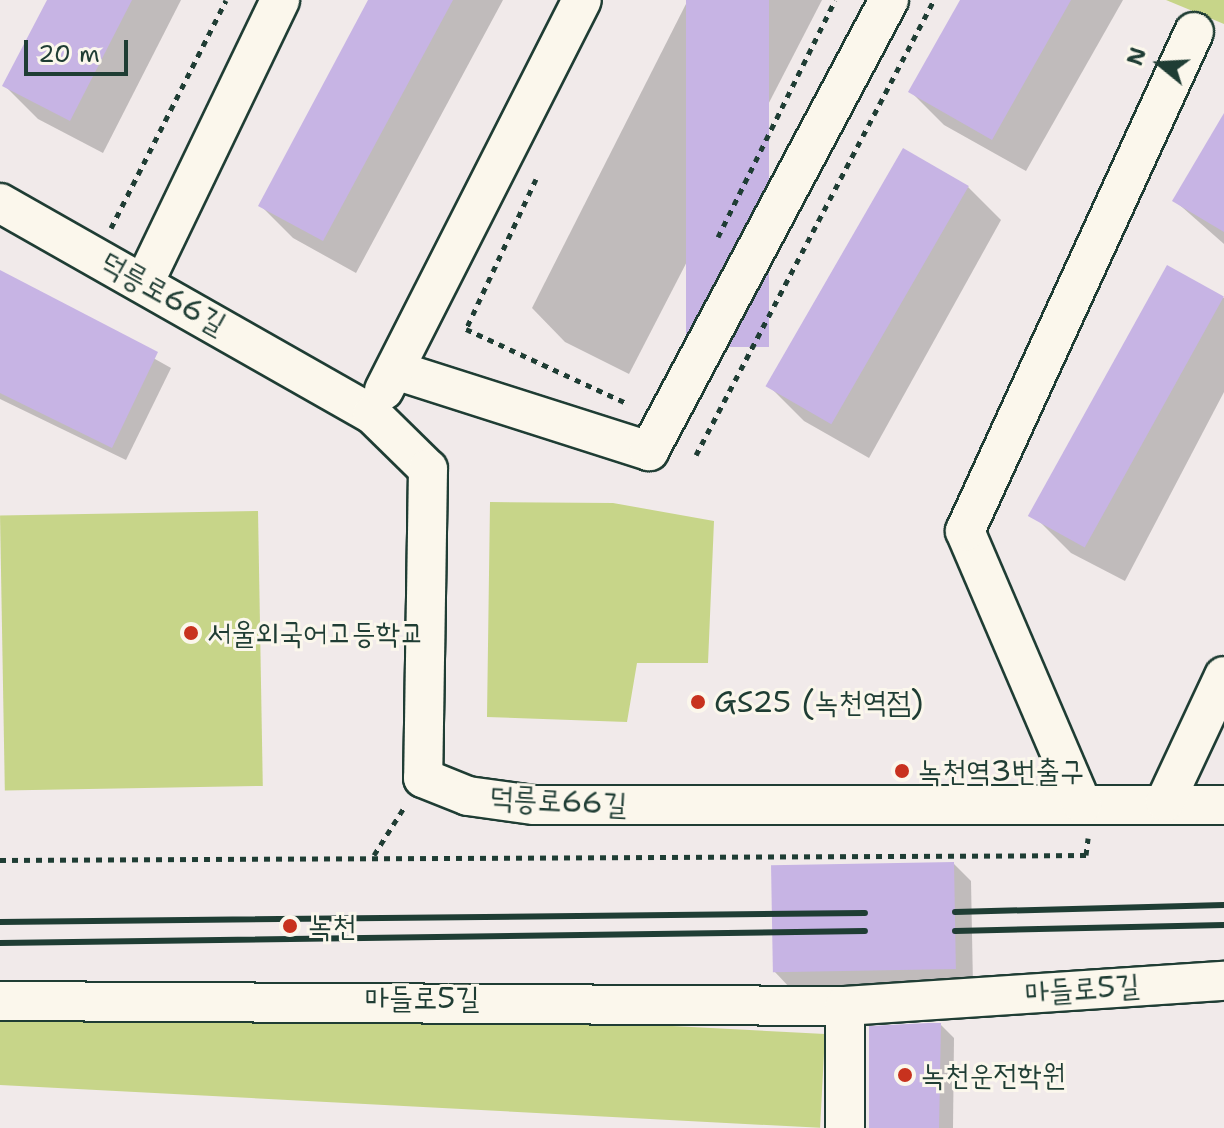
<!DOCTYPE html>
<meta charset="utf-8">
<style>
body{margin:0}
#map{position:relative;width:1224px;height:1128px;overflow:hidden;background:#f1eaea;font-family:"Shantell Sans","Poor Story",sans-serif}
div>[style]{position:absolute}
.green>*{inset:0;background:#c7d589;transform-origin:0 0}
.shadow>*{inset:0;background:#0003}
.building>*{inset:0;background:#c7b4e4;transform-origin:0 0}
.path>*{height:5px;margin-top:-2.5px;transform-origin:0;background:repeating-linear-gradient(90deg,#1f3d34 0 6px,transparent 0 12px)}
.roads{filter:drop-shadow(2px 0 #1f3d34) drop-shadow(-2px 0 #1f3d34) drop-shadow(0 2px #1f3d34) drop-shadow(0 -2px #1f3d34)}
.minor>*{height:38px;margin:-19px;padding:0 19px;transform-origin:19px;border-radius:19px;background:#fbf7ec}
.rail>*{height:6px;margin:-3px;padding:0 3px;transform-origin:3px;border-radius:3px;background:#1f3d34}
.dots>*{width:22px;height:22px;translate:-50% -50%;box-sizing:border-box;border:4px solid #fbf7ec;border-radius:50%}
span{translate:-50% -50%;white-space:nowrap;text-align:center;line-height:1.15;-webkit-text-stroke:6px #fbf7ec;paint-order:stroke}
.street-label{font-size:30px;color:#1f3d34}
.poi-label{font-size:30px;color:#1f3d34}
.left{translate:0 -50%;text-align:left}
.north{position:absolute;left:1120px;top:24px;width:80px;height:80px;-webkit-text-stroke:6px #fbf7ec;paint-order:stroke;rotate:288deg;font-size:22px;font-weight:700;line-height:32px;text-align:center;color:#1f3d34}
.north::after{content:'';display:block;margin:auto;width:28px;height:36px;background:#1f3d34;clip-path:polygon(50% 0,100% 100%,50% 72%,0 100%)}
.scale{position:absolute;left:24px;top:40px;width:104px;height:36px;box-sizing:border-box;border:4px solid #1f3d34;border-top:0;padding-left:10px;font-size:24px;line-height:28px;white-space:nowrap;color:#1f3d34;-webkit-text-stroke:6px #fbf7ec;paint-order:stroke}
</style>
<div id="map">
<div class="green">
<div style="clip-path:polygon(1166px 0,1224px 0,1224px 24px)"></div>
<div style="clip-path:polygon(490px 502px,613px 503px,714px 521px,708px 663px,637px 663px,627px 722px,487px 717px)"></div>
<div style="left:258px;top:511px;width:275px;height:258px;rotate:89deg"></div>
<div style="left:825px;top:1034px;width:94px;height:825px;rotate:93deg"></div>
</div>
<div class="shadow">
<div style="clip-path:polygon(49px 0,181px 0,103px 153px,38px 119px,5px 86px)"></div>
<div style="clip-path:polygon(370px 0,503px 0,356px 273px,293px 238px,260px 205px)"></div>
<div style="clip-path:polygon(688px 0,822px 0,629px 374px,565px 342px,532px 308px)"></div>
<div style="clip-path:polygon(962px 0,1123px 0,1026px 171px,944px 125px,911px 92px)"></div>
<div style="clip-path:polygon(1224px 117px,1224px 244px,1174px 200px)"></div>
<div style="clip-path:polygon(968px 187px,1001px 220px,869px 458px,804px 421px,771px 388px)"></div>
<div style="clip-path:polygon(1168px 268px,1224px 298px,1224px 392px,1125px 581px,1071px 553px,1038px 520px)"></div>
<div style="clip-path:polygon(0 272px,171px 368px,126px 460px,0 399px)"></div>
<div style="clip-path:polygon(954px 864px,971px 881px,973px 986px,791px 989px,774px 971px)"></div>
<div style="clip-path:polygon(941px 1025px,954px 1038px,953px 1128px,871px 1128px)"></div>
</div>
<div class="building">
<div style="clip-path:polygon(47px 0,132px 0,70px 121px,2px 86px)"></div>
<div style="clip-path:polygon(368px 0,453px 0,323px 241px,258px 206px)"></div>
<div style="left:686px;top:0;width:83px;height:347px"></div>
<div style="clip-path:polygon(960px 0,1071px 0,992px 140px,908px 92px)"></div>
<div style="clip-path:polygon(1224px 113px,1224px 232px,1172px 201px)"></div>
<div style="left:903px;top:148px;width:76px;height:275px;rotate:30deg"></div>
<div style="left:1167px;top:265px;width:65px;height:287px;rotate:29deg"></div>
<div style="clip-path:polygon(0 270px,158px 352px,112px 448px,0 393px)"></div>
<div style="left:954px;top:862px;width:107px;height:183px;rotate:89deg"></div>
<div style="clip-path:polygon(928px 1023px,941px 1023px,939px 1128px,869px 1128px,869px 1026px)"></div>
</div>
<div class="path">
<div style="left:536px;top:179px;width:166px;rotate:115deg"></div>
<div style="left:466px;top:329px;width:176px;rotate:24.8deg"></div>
<div style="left:111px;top:228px;width:255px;rotate:-63.2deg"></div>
<div style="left:718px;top:237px;width:264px;rotate:-63.7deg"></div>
<div style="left:696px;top:455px;width:513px;rotate:-62.39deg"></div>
<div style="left:374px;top:855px;width:58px;rotate:-57.7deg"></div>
<div style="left:0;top:860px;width:1086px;rotate:-0.26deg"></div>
<div style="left:1086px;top:855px;width:17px;rotate:-83deg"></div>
</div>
<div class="roads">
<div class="minor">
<div style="left:0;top:203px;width:428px;rotate:29.6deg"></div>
<div style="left:372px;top:414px;width:78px;rotate:44.5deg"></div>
<div style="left:428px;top:469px;width:309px;rotate:90.9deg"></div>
<div style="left:423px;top:778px;width:48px;rotate:21.8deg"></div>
<div style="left:468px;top:796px;width:67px;rotate:7.8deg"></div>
<div style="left:534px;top:805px;width:690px"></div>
<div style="left:144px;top:283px;width:314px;rotate:-64.3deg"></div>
<div style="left:395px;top:370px;width:267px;rotate:17.7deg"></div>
<div style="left:649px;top:451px;width:511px;rotate:-61.98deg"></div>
<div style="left:384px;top:390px;width:437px;rotate:-63.1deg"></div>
<div style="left:1165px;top:802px;width:139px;rotate:-64.9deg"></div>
<div style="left:1082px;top:804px;width:297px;rotate:-113.2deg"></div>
<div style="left:965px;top:531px;width:549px;rotate:-65.35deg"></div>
<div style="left:0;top:1001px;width:845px;rotate:0.34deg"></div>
<div style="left:845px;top:1006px;width:380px;rotate:-3.8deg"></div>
<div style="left:845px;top:1006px;width:122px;rotate:90deg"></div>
</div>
</div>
<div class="rail">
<div style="left:955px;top:912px;width:269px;rotate:-1.5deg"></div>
<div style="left:0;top:922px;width:865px;rotate:-0.6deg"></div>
<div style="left:955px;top:931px;width:269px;rotate:-1.3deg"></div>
<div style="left:0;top:943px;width:865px;rotate:-0.79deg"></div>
</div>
<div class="dots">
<div style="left:191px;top:633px;background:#c8321e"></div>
<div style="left:698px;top:702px;background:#c8321e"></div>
<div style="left:902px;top:771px;background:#c8321e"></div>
<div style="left:290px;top:926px;background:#c8321e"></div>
<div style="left:905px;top:1075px;background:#c8321e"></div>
</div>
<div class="street-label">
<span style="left:163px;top:293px;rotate:29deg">덕릉로66길</span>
<span style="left:558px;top:801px;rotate:3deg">덕릉로66길</span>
<span style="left:1082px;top:989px;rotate:-4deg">마들로5길</span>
<span style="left:422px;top:998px">마들로5길</span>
</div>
<div class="poi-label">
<span class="left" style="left:207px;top:633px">서울외국어고등학교</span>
<span class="left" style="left:714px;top:702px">GS25 (녹천역점)</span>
<span class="left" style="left:918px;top:771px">녹천역3번출구</span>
<span class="left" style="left:308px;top:926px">녹천</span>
<span class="left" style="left:921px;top:1075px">녹천운전학원</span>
</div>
<div class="north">N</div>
<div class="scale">20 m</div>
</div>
